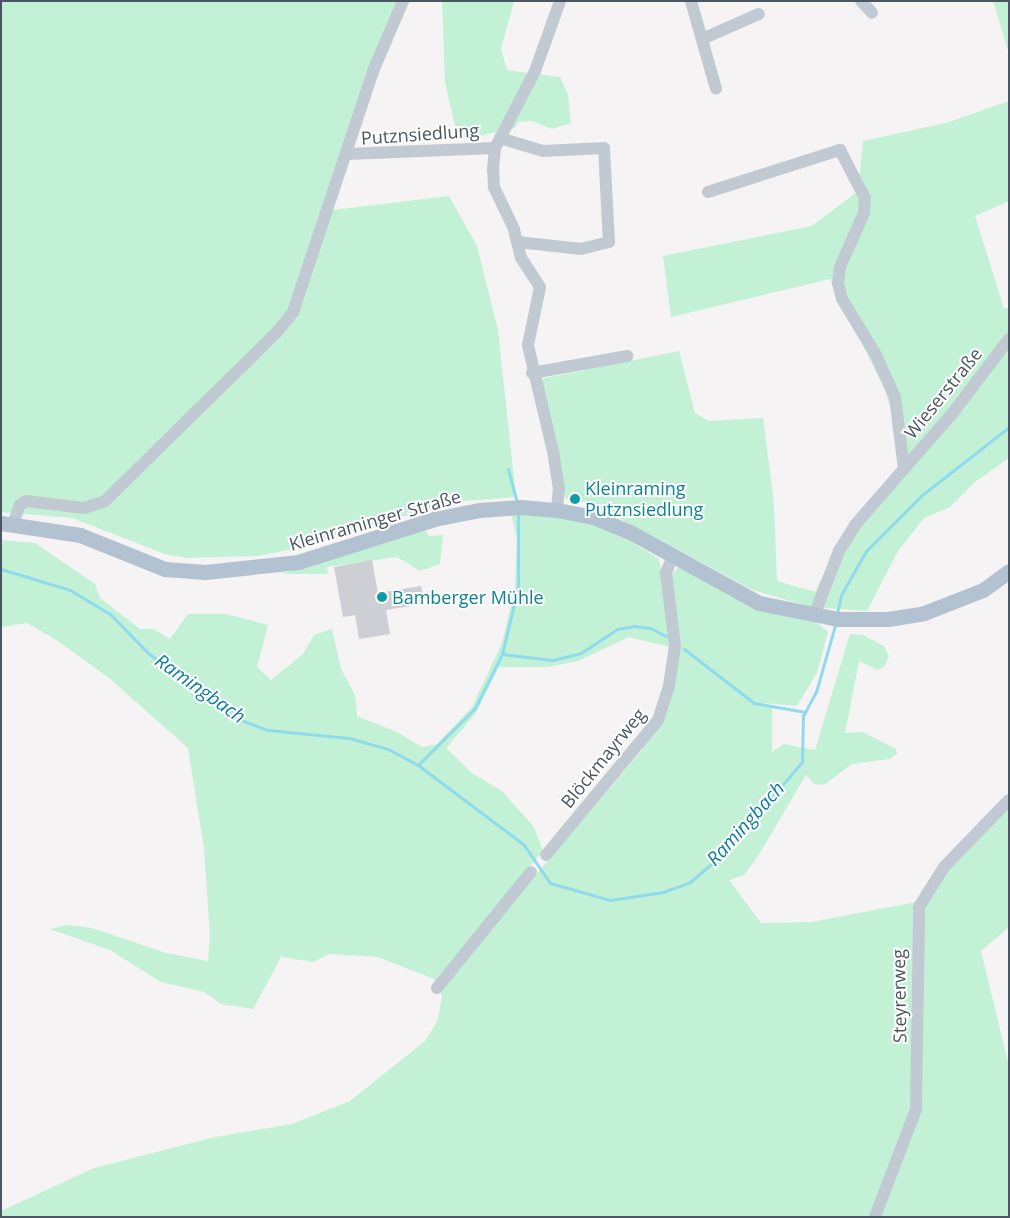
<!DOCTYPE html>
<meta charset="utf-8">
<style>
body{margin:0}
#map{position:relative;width:1010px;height:1218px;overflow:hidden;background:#f5f3f3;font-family:"Open Sans",sans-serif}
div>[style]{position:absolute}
.green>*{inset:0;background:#c3f1d5}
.stream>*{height:3px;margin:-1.5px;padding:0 1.5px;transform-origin:1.5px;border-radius:1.5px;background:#90daee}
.building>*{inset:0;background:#cdcfd5}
.minor>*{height:12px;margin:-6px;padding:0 6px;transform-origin:6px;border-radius:6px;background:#c1cad2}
.major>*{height:15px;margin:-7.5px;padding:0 7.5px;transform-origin:7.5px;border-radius:7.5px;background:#b3c2d1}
.dots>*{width:14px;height:14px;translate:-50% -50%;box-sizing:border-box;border:2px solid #fff;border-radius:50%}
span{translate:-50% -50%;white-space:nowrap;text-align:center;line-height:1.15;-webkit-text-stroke:4px #fff;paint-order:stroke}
.street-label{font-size:18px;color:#4a5661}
.culture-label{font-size:18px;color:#0d838f}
.left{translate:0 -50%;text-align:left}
.water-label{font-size:19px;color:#0c7c9b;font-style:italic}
.frame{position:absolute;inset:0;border:2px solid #4a5661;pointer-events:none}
</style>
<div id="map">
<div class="green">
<div style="clip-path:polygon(1px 1px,410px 1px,388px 37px,333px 210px,449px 196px,477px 246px,498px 330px,516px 497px,452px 502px,293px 549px,258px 556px,187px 558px,165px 554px,72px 518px,1px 512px)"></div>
<div style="clip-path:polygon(442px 1px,514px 1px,501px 49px,507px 70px,560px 77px,568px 95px,571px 123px,552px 129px,532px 121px,518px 122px,515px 128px,479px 136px,457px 135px,445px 82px)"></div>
<div style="clip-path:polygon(993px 1px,1009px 1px,1009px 54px)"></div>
<div style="clip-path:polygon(1009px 101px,1009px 201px,975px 216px,1004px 308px,1009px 308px,1009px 458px,975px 482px,950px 507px,924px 518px,898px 551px,867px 611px,811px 607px,753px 590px,592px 504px,565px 498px,541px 379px,679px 351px,695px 413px,709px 421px,763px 418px,774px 503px,777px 581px,815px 592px,829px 563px,901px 466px,894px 417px,884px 388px,830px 279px,671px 317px,663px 256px,812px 226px,858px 191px,863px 141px,946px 123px)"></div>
<div style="clip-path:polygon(511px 513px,586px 520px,618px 533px,659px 559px,669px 612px,670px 647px,629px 637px,578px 661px,548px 667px,499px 667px,476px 713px,446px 748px,473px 774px,502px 791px,534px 827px,543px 851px,528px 869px,535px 876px,642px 750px,670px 698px,672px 575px,679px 566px,766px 610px,816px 622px,828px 632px,817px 673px,797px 706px,764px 703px,772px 707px,772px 752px,784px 744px,815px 750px,850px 634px,863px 635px,884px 646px,889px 656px,884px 667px,877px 670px,859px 661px,845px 733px,863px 732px,896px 749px,897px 754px,890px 759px,852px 764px,824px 785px,814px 784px,806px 775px,758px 856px,744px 875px,729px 880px,761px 923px,811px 922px,927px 900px,941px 878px,1009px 808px,1009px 927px,981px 951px,1009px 1066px,1009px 1217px,1px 1217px,1px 1211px,94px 1168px,215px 1137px,292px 1124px,350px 1101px,425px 1041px,438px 1020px,442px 995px,434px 979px,378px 957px,329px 954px,313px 962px,281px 957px,253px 1009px,221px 1004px,204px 992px,161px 982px,110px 950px,50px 929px,67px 925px,92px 928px,166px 953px,208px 961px,210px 936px,204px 849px,188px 748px,109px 678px,58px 641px,27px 623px,1px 627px,1px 540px,35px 543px,95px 584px,100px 598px,140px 629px,154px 629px,170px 639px,188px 614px,227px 614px,268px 625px,257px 667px,271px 680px,303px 654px,314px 635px,332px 629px,341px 669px,355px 695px,357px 716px,397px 732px,422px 747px,437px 744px,472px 707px,502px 643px,515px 587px,517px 540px)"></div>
<div style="clip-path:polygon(424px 529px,429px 536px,443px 535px,440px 564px,420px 571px,397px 557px,327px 567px,328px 574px,281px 574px)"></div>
</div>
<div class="stream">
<div style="left:508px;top:469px;width:34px;rotate:75deg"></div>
<div style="left:1px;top:569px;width:72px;rotate:16.9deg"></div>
<div style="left:70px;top:590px;width:47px;rotate:31deg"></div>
<div style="left:110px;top:614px;width:54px;rotate:45.7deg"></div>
<div style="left:148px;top:653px;width:109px;rotate:36.5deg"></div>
<div style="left:236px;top:718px;width:34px;rotate:21deg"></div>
<div style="left:268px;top:730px;width:81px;rotate:5.6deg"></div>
<div style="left:349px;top:738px;width:41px;rotate:15.8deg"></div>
<div style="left:388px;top:749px;width:34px;rotate:28deg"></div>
<div style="left:418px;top:765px;width:133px;rotate:37deg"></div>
<div style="left:524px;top:845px;width:46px;rotate:55.6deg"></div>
<div style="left:550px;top:883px;width:62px;rotate:15.8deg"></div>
<div style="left:610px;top:900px;width:54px;rotate:-8.6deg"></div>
<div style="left:663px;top:892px;width:29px;rotate:-20deg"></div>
<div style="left:690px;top:882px;width:46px;rotate:-40.6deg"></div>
<div style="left:725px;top:852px;width:118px;rotate:-49.5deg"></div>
<div style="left:802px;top:762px;width:46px;rotate:-88.8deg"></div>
<div style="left:803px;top:716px;width:27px;rotate:-62deg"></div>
<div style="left:816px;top:692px;width:73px;rotate:-74.1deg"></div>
<div style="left:837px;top:613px;width:18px;rotate:-77deg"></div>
<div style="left:841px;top:595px;width:51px;rotate:-60.4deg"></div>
<div style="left:866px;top:551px;width:79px;rotate:-45deg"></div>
<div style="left:922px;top:495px;width:110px;rotate:-38deg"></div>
<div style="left:684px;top:649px;width:88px;rotate:37.6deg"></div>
<div style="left:754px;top:703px;width:52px;rotate:10deg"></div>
<div style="left:502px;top:654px;width:68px;rotate:-76.4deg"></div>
<div style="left:518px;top:588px;width:78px;rotate:-90deg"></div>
<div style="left:418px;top:765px;width:81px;rotate:-45deg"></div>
<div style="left:475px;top:708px;width:60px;rotate:-63.4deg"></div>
<div style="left:502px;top:654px;width:51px;rotate:6.7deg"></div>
<div style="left:553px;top:660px;width:29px;rotate:-14deg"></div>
<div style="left:581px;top:653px;width:43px;rotate:-33.7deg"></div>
<div style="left:617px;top:629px;width:17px;rotate:-10deg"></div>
<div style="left:634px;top:626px;width:16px;rotate:7deg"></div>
<div style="left:650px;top:628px;width:18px;rotate:27deg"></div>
</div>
<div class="building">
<div style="clip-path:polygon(372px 560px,378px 593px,421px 586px,424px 604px,386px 610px,390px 634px,359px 639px,355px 615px,343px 617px,334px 567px)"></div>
</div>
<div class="minor">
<div style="left:691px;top:1px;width:91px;rotate:74.1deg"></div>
<div style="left:861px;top:1px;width:16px;rotate:47deg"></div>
<div style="left:702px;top:39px;width:62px;rotate:-23.7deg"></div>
<div style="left:500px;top:138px;width:45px;rotate:16.8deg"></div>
<div style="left:543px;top:151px;width:61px;rotate:-2.8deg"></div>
<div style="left:604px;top:148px;width:94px;rotate:87deg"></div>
<div style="left:609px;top:242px;width:29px;rotate:166deg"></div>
<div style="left:581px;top:249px;width:64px;rotate:-173.8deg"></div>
<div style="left:347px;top:154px;width:148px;rotate:-2.3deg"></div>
<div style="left:708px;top:192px;width:139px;rotate:-17.7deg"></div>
<div style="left:840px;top:150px;width:54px;rotate:62.5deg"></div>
<div style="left:865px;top:198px;width:15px;rotate:94deg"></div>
<div style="left:864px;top:213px;width:59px;rotate:114deg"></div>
<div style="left:840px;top:267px;width:16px;rotate:97deg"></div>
<div style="left:838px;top:283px;width:16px;rotate:76deg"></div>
<div style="left:842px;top:299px;width:66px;rotate:58.7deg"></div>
<div style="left:876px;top:355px;width:46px;rotate:65.7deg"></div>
<div style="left:895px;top:397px;width:73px;rotate:82.9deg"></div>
<div style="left:532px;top:373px;width:97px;rotate:-10.1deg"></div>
<div style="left:557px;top:510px;width:21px;rotate:-85deg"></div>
<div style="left:559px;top:489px;width:33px;rotate:-99deg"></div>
<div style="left:554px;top:456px;width:114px;rotate:-103.2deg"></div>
<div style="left:528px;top:345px;width:59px;rotate:-78.3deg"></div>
<div style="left:540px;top:287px;width:35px;rotate:-123deg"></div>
<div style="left:521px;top:258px;width:30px;rotate:-104deg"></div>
<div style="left:514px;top:229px;width:47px;rotate:-115.5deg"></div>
<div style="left:494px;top:187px;width:17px;rotate:-93deg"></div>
<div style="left:493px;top:170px;width:22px;rotate:-85deg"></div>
<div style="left:495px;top:148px;width:87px;rotate:-62.5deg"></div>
<div style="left:535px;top:71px;width:74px;rotate:-70.3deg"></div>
<div style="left:13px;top:524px;width:20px;rotate:-70deg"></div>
<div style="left:20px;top:505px;width:7px;rotate:-34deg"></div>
<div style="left:26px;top:501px;width:58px;rotate:6.9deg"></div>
<div style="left:84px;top:508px;width:22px;rotate:-18deg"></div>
<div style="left:105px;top:501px;width:241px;rotate:-44.5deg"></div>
<div style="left:277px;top:332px;width:26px;rotate:-51deg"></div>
<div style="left:293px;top:312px;width:256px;rotate:-71.6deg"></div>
<div style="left:374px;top:69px;width:74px;rotate:-66.9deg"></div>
<div style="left:814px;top:616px;width:70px;rotate:-69deg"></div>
<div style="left:839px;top:551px;width:31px;rotate:-58deg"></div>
<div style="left:855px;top:525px;width:147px;rotate:-48.9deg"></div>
<div style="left:952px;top:414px;width:94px;rotate:-52.8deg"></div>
<div style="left:546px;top:855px;width:175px;rotate:-50.3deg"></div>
<div style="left:658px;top:720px;width:36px;rotate:-72deg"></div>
<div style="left:669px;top:686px;width:40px;rotate:-81.5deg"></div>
<div style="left:675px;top:646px;width:74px;rotate:-97deg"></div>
<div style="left:666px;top:573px;width:18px;rotate:-68deg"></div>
<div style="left:437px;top:988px;width:149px;rotate:-51deg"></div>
<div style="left:875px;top:1217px;width:116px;rotate:-69.2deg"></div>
<div style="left:916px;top:1109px;width:202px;rotate:-89.1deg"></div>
<div style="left:919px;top:907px;width:47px;rotate:-58deg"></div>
<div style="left:944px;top:867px;width:93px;rotate:-45.9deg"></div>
</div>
<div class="major">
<div style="left:1px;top:523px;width:80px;rotate:8.6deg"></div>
<div style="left:80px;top:535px;width:92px;rotate:21.8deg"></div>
<div style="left:165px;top:569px;width:40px;rotate:4.3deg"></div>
<div style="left:205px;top:572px;width:94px;rotate:-6.1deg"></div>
<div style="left:298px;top:562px;width:143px;rotate:-17.5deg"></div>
<div style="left:434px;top:519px;width:47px;rotate:-11.1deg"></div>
<div style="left:480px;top:510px;width:41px;rotate:-4.2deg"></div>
<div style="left:521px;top:507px;width:36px;rotate:5deg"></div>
<div style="left:557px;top:510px;width:37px;rotate:11deg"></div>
<div style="left:593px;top:517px;width:40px;rotate:22deg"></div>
<div style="left:630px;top:532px;width:147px;rotate:28.8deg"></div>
<div style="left:759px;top:603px;width:81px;rotate:11.4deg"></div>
<div style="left:838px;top:619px;width:50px"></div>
<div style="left:888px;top:619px;width:36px;rotate:-9deg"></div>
<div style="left:924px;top:613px;width:63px;rotate:-21.3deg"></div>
<div style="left:983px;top:590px;width:32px;rotate:-36deg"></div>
</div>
<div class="dots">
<div style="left:575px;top:499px;background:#0f9aa8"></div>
<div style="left:382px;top:597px;background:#0f9aa8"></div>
</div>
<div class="street-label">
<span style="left:420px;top:134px;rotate:-4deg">Putznsiedlung</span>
<span style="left:943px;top:393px;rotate:-51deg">Wieserstraße</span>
<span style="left:375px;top:520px;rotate:-16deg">Kleinraminger Straße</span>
<span style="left:603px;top:758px;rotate:-51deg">Blöckmayrweg</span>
<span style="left:899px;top:996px;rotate:-91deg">Steyrerweg</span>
</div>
<div class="culture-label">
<span class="left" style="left:585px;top:499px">Kleinraming<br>Putznsiedlung</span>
<span class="left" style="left:392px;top:597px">Bamberger Mühle</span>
</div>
<div class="water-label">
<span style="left:200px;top:689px;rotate:35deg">Ramingbach</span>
<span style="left:746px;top:824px;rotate:-48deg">Ramingbach</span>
</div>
<div class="frame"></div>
</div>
